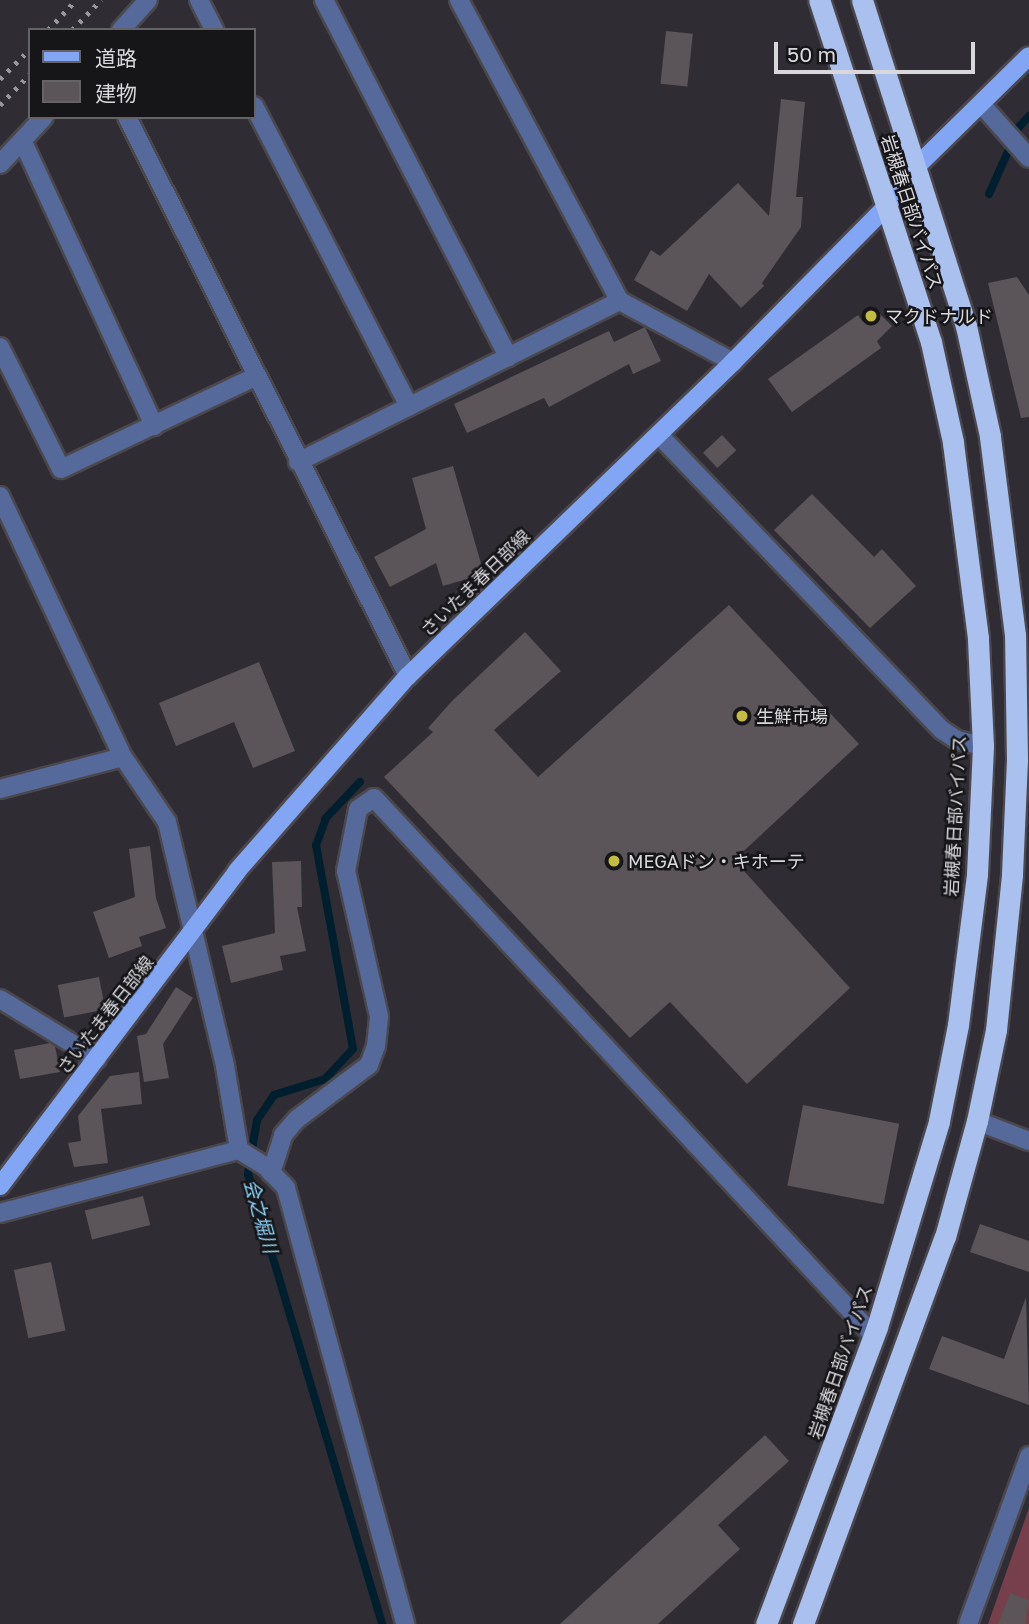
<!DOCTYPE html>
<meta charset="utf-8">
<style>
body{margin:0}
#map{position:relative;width:1029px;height:1624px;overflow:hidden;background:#2f2d33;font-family:"Golos Text","Noto Sans JP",sans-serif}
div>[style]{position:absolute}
.green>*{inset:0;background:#773f4c}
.stream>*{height:8px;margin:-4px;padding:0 4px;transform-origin:4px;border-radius:4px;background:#001f2e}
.building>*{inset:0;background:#5b5459;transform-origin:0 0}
.roads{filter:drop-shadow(2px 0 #4a484e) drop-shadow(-2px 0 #4a484e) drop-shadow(0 2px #4a484e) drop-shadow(0 -2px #4a484e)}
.minor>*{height:18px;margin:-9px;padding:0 9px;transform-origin:9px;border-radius:9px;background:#556a9a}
.major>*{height:18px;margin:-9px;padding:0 9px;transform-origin:9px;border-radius:9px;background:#83a6f4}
.highway>*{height:21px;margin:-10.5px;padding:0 10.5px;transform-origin:10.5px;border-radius:10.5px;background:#aac0ef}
.rail>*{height:5px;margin-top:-2.5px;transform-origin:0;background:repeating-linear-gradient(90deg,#99989c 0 3.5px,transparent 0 10.5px)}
.dots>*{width:19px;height:19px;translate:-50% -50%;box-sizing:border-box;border:4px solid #161619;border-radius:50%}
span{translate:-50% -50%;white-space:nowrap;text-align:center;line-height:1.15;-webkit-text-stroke:5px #161619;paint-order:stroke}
.street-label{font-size:18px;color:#d8d7db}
.poi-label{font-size:18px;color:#d8d7db}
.left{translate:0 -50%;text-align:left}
.water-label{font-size:19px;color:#8dd5fb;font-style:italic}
.legend{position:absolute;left:28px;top:28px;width:228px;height:91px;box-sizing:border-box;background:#161619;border:2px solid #646367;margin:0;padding:9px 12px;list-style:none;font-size:21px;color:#d8d7db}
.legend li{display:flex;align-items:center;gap:14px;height:35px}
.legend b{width:35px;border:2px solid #646367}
.scale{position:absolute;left:774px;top:42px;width:201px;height:32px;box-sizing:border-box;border:4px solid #d8d7db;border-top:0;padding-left:9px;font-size:21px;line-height:24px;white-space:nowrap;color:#d8d7db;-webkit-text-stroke:5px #161619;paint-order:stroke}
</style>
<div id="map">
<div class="green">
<div style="clip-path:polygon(1029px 1508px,1029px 1624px,988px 1624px)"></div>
</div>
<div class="stream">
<div style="left:989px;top:194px;width:73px;rotate:-65.9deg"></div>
<div style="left:1019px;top:127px;width:15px;rotate:-48deg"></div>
<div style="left:360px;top:782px;width:50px;rotate:133.4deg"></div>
<div style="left:326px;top:818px;width:29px;rotate:110deg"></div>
<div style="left:316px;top:845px;width:207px;rotate:79.7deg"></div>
<div style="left:353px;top:1049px;width:41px;rotate:133deg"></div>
<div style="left:325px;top:1079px;width:53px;rotate:162.6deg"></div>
<div style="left:274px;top:1095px;width:30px;rotate:124deg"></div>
<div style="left:257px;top:1120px;width:55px;rotate:99.5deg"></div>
<div style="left:248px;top:1174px;width:470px;rotate:73.4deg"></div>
</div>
<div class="building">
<div style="left:666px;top:31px;width:27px;height:53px;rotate:6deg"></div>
<div style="clip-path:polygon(781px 99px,805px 102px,796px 197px,803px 197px,801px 227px,762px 283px,764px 286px,741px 308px,709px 274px,687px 311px,634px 280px,651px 250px,660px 256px,738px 183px,769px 216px)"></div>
<div style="clip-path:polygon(1017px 277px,1029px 295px,1029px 417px,1021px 418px,988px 283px)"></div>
<div style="clip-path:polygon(875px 309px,892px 326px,877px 341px,881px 348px,792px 412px,768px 379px,858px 315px,863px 322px)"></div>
<div style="clip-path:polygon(645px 327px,661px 361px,633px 374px,629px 364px,549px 407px,544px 398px,467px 433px,454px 404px,609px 331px,614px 342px)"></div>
<div style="left:722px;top:435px;width:21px;height:26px;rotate:47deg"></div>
<div style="clip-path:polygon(453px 466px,484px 574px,443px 586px,436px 563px,390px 587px,374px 557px,426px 529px,412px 478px)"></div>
<div style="clip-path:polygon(812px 494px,874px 557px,882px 549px,916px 586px,870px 628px,774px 530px)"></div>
<div style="clip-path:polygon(729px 605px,859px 744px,734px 860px,850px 988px,747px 1084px,670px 1002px,630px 1038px,384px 777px,433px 732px,428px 728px,452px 701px,525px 632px,561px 671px,494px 730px,538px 777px)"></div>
<div style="clip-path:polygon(259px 662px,295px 751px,253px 768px,234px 722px,176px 746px,159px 703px)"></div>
<div style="clip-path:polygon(150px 846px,156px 898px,166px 928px,139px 937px,142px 946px,109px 958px,93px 912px,135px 897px,129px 849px)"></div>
<div style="clip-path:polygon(301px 861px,302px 907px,297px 907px,306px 951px,280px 956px,283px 970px,231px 983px,222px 946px,275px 933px,272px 862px)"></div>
<div style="left:99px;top:977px;width:33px;height:42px;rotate:79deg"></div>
<div style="clip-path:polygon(176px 987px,193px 998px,163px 1044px,169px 1078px,144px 1082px,137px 1036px,146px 1034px)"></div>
<div style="clip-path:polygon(50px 1043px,55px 1046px,60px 1072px,20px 1079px,14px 1050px)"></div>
<div style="clip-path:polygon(139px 1072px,142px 1104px,101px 1109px,108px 1163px,74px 1167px,68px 1143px,81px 1141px,78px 1116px,110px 1076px)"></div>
<div style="left:803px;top:1105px;width:98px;height:82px;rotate:11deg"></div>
<div style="left:143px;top:1196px;width:30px;height:60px;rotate:76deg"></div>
<div style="clip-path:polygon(980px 1224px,1029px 1241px,1029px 1272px,970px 1252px)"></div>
<div style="left:51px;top:1262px;width:70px;height:38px;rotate:78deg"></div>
<div style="clip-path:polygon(1026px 1297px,1029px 1405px,929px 1369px,942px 1336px,1004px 1359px)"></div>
<div style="clip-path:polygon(765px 1435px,789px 1461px,718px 1525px,740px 1549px,658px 1624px,560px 1624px)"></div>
<div style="clip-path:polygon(1010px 1593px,1029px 1600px,1025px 1624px,998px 1624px)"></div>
</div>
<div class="roads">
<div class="minor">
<div style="left:199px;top:0;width:34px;rotate:63deg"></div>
<div style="left:324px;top:0;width:402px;rotate:62.7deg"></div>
<div style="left:459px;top:0;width:341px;rotate:61.9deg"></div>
<div style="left:620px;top:301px;width:128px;rotate:28.4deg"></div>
<div style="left:121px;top:30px;width:40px;rotate:-48deg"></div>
<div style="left:981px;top:104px;width:72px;rotate:48.4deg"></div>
<div style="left:254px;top:106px;width:338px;rotate:62.7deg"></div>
<div style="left:127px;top:117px;width:626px;rotate:63.31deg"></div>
<div style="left:23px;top:142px;width:313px;rotate:65.2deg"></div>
<div style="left:0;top:164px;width:64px;rotate:-46.9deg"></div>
<div style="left:0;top:347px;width:136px;rotate:63.4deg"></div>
<div style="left:61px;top:469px;width:215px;rotate:-25.4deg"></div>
<div style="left:659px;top:435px;width:409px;rotate:46.2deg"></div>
<div style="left:942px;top:730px;width:18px;rotate:34deg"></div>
<div style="left:957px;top:740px;width:27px;rotate:13deg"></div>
<div style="left:298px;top:462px;width:360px;rotate:-26.6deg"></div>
<div style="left:0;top:496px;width:289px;rotate:64.8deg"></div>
<div style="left:123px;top:757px;width:78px;rotate:55.9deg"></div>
<div style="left:167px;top:822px;width:251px;rotate:76.6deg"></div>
<div style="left:225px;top:1066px;width:85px;rotate:80.5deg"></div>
<div style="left:0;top:789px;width:127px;rotate:-14.6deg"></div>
<div style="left:0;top:999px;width:114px;rotate:31.7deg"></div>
<div style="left:977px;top:1121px;width:56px;rotate:21deg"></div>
<div style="left:271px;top:1173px;width:40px;rotate:-72deg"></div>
<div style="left:283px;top:1135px;width:21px;rotate:-49deg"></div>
<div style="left:297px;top:1119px;width:90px;rotate:-36.9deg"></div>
<div style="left:369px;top:1065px;width:20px;rotate:-70deg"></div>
<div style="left:376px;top:1046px;width:30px;rotate:-84deg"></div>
<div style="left:379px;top:1016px;width:149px;rotate:-102.8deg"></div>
<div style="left:346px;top:871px;width:63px;rotate:-79deg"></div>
<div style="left:358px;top:809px;width:19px;rotate:-35deg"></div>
<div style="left:374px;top:798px;width:734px;rotate:47.1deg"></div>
<div style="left:0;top:1213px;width:247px;rotate:-14.8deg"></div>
<div style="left:239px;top:1150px;width:32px;rotate:32deg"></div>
<div style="left:266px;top:1167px;width:29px;rotate:46deg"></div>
<div style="left:286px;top:1188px;width:452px;rotate:74.7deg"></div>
<div style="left:968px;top:1624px;width:179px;rotate:-70deg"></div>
</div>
<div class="major">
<div style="left:0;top:1186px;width:394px;rotate:-53deg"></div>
<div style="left:237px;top:871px;width:259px;rotate:-48.8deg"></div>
<div style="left:408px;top:676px;width:452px;rotate:-44deg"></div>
<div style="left:733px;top:362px;width:218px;rotate:-45.4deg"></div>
<div style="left:886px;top:207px;width:50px;rotate:-53.1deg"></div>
<div style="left:916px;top:167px;width:158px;rotate:-44.5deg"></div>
</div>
<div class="highway">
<div style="left:766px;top:1624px;width:317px;rotate:-69.5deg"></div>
<div style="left:877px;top:1327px;width:215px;rotate:-73.2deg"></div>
<div style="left:939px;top:1121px;width:98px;rotate:-78.8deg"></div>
<div style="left:958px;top:1025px;width:152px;rotate:-82.8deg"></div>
<div style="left:977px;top:874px;width:128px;rotate:-87.3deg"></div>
<div style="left:983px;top:746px;width:108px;rotate:-92.7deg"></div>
<div style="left:978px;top:638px;width:198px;rotate:-97.3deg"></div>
<div style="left:953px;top:442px;width:102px;rotate:-102.4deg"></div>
<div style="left:931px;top:342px;width:360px;rotate:-108.1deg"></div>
<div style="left:803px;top:1624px;width:412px;rotate:-69.9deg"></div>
<div style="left:945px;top:1237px;width:120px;rotate:-74.6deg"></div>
<div style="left:977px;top:1121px;width:93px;rotate:-78.2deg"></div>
<div style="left:996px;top:1030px;width:157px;rotate:-84.1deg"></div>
<div style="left:1012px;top:874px;width:114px;rotate:-87.5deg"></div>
<div style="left:1017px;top:760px;width:125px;rotate:-90.9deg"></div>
<div style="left:1015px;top:635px;width:201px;rotate:-97.2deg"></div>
<div style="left:990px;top:436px;width:113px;rotate:-102.3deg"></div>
<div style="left:966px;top:326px;width:342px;rotate:-107.7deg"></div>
</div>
</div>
<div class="rail">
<div style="left:48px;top:30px;width:41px;rotate:-47deg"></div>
<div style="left:72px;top:30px;width:42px;rotate:-46deg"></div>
<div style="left:0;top:79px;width:42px;rotate:-45deg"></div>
<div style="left:0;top:105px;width:43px;rotate:-45.9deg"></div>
</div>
<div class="dots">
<div style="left:871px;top:316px;background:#c4bc3e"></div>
<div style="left:742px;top:716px;background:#c4bc3e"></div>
<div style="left:614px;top:861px;background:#c4bc3e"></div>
</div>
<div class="street-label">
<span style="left:912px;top:212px;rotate:72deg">岩槻春日部バイパス</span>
<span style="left:475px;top:583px;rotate:-44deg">さいたま春日部線</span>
<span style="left:955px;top:816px;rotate:-87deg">岩槻春日部バイパス</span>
<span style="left:105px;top:1015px;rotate:-52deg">さいたま春日部線</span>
<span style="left:840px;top:1362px;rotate:-71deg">岩槻春日部バイパス</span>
</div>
<div class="poi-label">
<span class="left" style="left:885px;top:316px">マクドナルド</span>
<span class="left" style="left:756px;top:716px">生鮮市場</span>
<span class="left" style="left:628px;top:861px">MEGAドン・キホーテ</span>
</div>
<div class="water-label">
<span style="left:261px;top:1216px;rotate:74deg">会之堀川</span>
</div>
<ul class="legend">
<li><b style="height:9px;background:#83a6f4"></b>道路</li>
<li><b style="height:19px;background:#5b5459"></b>建物</li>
</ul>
<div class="scale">50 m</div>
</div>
